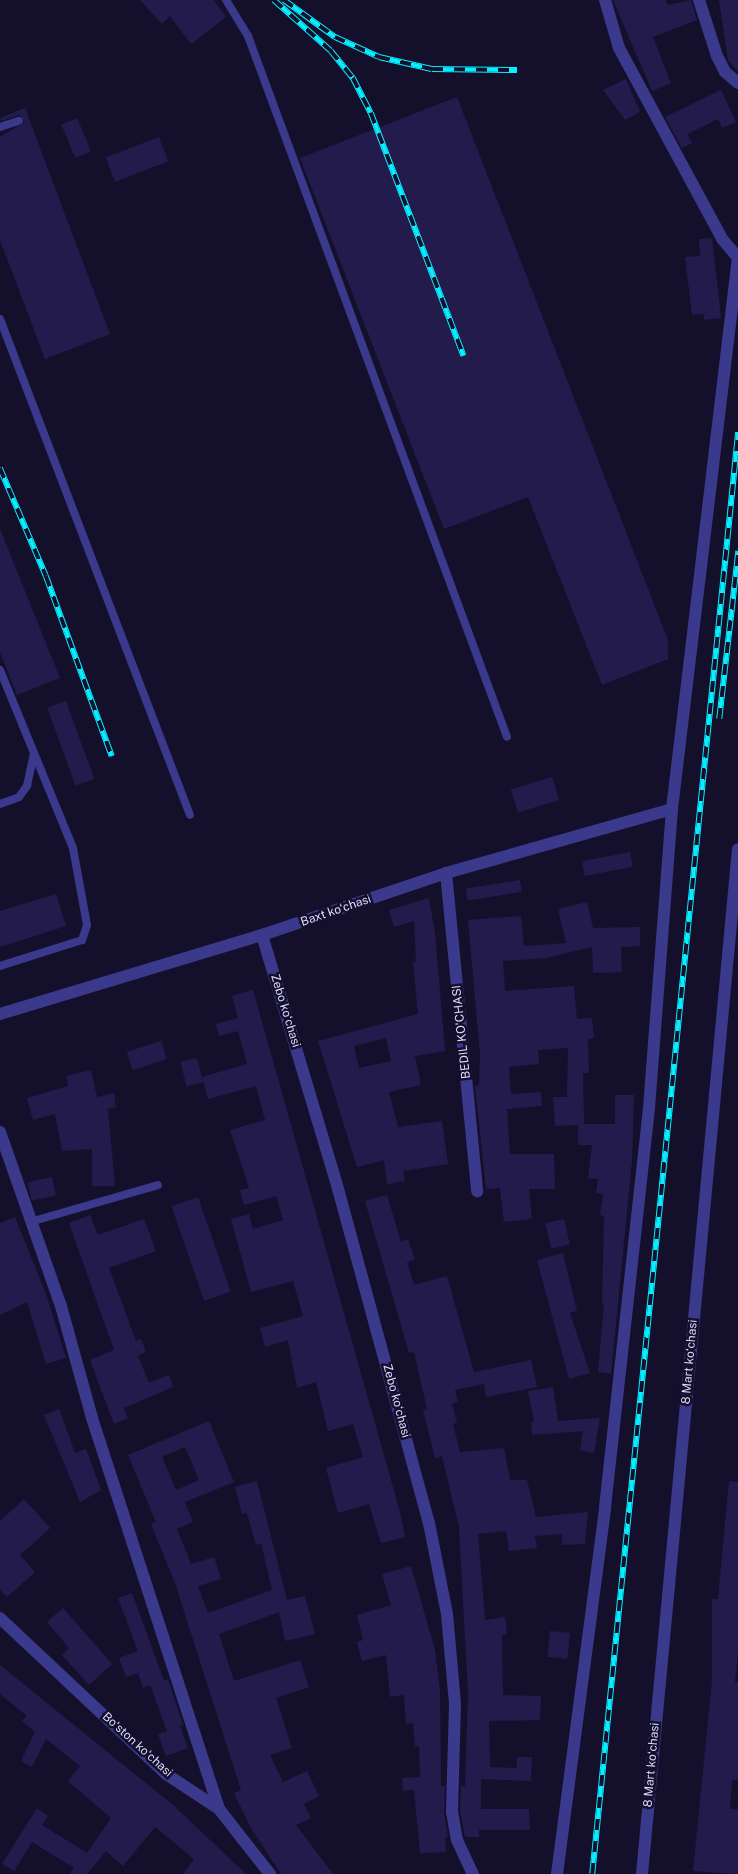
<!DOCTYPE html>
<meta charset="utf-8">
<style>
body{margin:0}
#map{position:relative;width:738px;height:1874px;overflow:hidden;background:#14102b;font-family:"Public Sans",sans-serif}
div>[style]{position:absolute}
.building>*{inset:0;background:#241b4d;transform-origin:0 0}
.lane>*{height:8px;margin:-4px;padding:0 4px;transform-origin:4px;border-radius:4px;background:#3a398b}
.street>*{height:12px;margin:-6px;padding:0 6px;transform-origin:6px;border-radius:6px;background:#3a398b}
.rail>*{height:5.5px;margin-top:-2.75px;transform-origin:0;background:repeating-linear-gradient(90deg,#14102b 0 11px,#06eeff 0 22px);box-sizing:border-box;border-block:1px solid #06eeff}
span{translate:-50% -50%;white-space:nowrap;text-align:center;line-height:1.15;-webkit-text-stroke:5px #14102b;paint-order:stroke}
.street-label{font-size:12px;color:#dddaff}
</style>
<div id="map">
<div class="building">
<div style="clip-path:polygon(140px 0,214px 0,226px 17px,191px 44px,170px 16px,162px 24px)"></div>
<div style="clip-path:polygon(613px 0,666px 0,668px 5px,691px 0,697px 20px,653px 37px,671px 83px,652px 91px)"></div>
<div style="clip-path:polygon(719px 0,738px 0,738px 72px,728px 60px)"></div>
<div style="clip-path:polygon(626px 79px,640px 112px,625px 120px,603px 90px)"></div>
<div style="clip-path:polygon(721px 90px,736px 122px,722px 128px,718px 119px,687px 134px,692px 143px,682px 148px,665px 117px)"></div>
<div style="clip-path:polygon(457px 97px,668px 640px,668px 659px,602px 685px,528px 497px,444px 529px,300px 158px)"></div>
<div style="clip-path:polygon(25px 108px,110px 334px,45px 359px,0 240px,0 137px,25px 122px,20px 115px,1px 121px,0 118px)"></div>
<div style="left:77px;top:118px;width:36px;height:17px;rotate:67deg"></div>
<div style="left:159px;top:137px;width:26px;height:57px;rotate:69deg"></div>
<div style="clip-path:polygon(712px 238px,721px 318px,704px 320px,704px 314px,692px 315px,685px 257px,700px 256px,699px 239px)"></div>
<div style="clip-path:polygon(0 529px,60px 678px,17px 695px,0 652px)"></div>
<div style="left:66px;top:701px;width:83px;height:20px;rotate:70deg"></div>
<div style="left:552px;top:777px;width:24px;height:43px;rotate:73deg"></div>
<div style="left:630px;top:852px;width:15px;height:49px;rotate:79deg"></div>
<div style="left:520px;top:880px;width:12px;height:55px;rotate:81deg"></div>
<div style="clip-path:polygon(56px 894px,66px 926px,0 947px,0 911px)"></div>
<div style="clip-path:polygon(evenodd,429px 898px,435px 933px,445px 1051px,415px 1056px,421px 1085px,389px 1092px,398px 1127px,442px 1121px,448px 1164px,403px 1171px,405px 1181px,387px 1184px,384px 1160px,357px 1167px,318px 1041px,418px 1014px,413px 962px,416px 962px,414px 921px,394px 927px,389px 910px,429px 898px,386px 1038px,391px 1061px,359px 1068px,354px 1046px,386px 1038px)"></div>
<div style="clip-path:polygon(587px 902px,593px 928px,640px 927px,640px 946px,621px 947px,622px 972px,593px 973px,592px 947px,546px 958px,503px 961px,505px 991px,574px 986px,577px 1019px,592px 1018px,594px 1038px,588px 1039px,589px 1073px,583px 1073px,584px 1124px,615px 1124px,615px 1095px,634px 1095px,632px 1161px,611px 1374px,598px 1372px,604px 1303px,602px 1304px,604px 1216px,600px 1215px,603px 1194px,596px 1193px,598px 1179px,588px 1178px,592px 1145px,578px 1145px,578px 1125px,555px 1126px,553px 1097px,567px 1097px,568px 1048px,538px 1050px,539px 1064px,509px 1067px,511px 1094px,541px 1092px,542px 1106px,507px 1109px,510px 1154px,554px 1154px,555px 1189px,529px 1189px,532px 1219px,504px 1222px,500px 1188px,486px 1189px,475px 1086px,479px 1085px,480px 1054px,468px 920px,521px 916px,524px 946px,566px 943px,558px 909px)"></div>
<div style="clip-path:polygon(253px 990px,400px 1512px,405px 1537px,381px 1543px,369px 1504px,338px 1513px,326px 1468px,363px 1457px,353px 1424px,328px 1431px,316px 1382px,297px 1388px,288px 1340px,265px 1347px,260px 1328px,303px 1316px,293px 1281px,251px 1292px,231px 1219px,249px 1214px,253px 1229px,283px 1220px,276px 1196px,244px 1205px,240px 1190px,249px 1188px,230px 1130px,265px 1120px,256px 1086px,208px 1099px,202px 1077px,247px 1064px,238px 1031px,219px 1036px,216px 1024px,238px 1018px,232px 996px)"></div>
<div style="left:161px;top:1041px;width:19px;height:36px;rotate:72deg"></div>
<div style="left:197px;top:1058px;width:25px;height:17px;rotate:76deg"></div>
<div style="clip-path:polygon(91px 1070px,97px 1097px,114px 1093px,116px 1107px,108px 1109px,115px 1186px,92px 1186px,92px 1149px,62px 1151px,55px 1114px,33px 1120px,27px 1098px,68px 1086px,66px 1076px)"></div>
<div style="left:52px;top:1177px;width:19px;height:25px;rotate:78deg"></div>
<div style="clip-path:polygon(387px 1195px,401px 1242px,408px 1239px,415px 1260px,407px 1262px,414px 1285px,447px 1276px,474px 1372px,531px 1360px,537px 1387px,486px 1397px,484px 1384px,455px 1390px,458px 1402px,452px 1404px,457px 1423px,453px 1424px,460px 1452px,504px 1448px,510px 1480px,527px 1480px,536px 1517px,588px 1512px,585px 1544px,562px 1545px,562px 1534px,535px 1536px,537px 1548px,509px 1551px,506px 1531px,478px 1534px,485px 1620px,505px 1617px,507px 1634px,502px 1635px,503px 1695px,541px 1696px,540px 1720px,489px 1721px,490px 1767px,517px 1768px,517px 1757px,532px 1757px,531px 1781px,481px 1779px,481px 1809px,529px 1809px,530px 1830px,479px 1830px,479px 1837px,465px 1837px,460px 1811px,461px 1786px,465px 1786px,468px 1693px,459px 1527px,442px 1456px,435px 1458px,423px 1410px,427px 1409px,414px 1352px,409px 1353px,365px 1201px)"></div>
<div style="left:198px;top:1197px;width:100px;height:28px;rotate:71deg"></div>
<div style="clip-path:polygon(90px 1215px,98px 1235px,144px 1219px,156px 1251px,109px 1268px,136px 1341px,141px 1339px,146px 1352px,138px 1356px,149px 1383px,169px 1375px,173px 1387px,124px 1408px,128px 1418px,114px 1424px,90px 1360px,114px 1350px,69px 1223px)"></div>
<div style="clip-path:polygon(15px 1217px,46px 1294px,66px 1358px,46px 1364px,27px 1302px,0 1315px,0 1223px)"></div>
<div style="left:564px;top:1219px;width:26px;height:19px;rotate:77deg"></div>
<div style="clip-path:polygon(563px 1253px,577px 1311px,570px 1313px,590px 1373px,569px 1379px,537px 1260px)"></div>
<div style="clip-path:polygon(553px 1387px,558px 1421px,600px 1418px,594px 1453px,580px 1451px,583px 1431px,532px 1435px,531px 1423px,534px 1420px,528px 1391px)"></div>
<div style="clip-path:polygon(59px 1409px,75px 1453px,86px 1449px,101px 1490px,80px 1502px,44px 1415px)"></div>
<div style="clip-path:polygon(evenodd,209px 1421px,234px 1482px,185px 1502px,193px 1522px,177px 1529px,191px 1564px,214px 1557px,221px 1579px,198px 1586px,208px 1613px,272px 1590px,261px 1543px,256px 1545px,247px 1513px,242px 1514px,235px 1487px,257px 1481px,287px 1600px,305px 1596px,315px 1634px,285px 1641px,279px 1612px,219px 1634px,234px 1681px,300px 1660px,309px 1687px,276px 1698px,292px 1748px,270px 1755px,283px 1782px,307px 1771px,319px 1796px,304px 1804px,311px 1818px,296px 1825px,333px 1874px,281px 1874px,251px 1828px,234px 1793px,241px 1790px,175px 1583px,151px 1524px,156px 1522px,128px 1455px,209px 1421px,185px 1447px,199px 1480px,176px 1490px,162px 1457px,185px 1447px)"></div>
<div style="clip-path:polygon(729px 1481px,738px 1482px,738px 1653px,735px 1682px,738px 1682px,738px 1780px,732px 1780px,730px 1809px,738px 1809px,738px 1874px,693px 1871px,712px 1681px,712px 1599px,718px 1599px)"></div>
<div style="clip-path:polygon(24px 1499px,50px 1528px,20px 1555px,35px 1572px,7px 1597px,0 1590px,0 1521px)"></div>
<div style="clip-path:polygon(411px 1566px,435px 1650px,440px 1691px,441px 1786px,445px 1786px,444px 1813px,448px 1837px,445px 1837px,446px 1852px,420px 1853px,414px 1790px,403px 1791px,402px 1778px,420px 1777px,419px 1746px,415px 1746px,413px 1723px,406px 1724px,404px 1695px,390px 1697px,386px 1655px,362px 1661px,357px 1642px,363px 1640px,357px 1615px,391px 1605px,382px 1574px)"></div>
<div style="clip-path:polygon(132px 1593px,164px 1681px,168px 1679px,183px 1725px,180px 1726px,188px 1748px,166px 1756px,158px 1734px,167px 1731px,150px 1685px,143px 1688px,138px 1673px,126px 1677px,119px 1658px,138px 1651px,118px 1598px)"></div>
<div style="clip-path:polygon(63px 1608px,112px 1664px,89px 1685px,62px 1655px,69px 1648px,47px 1622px)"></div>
<div style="left:550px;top:1631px;width:20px;height:26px;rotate:6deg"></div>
<div style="clip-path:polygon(0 1665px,173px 1805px,246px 1874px,183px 1874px,194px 1859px,155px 1827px,123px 1866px,106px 1851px,87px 1874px,70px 1874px,74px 1868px,32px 1842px,14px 1871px,2px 1864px,37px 1808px,48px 1816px,42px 1825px,87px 1853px,111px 1818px,68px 1781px,80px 1766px,46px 1739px,32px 1767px,21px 1761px,35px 1732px,22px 1721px,27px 1716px,0 1694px)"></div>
</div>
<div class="lane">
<div style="left:226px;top:0;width:42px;rotate:58.6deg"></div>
<div style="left:248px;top:36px;width:747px;rotate:69.72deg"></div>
<div style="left:0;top:127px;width:20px;rotate:-18deg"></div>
<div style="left:0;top:319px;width:531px;rotate:69.04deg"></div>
<div style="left:0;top:670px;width:192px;rotate:67.7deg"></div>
<div style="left:73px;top:848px;width:78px;rotate:79.7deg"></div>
<div style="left:87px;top:925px;width:16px;rotate:108deg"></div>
<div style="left:82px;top:940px;width:86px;rotate:162.4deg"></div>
<div style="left:0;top:804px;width:20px;rotate:-20deg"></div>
<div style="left:19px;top:797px;width:14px;rotate:-54deg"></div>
<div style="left:27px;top:786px;width:33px;rotate:-78deg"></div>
<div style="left:30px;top:1222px;width:133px;rotate:-16.1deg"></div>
</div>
<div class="street">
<div style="left:605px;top:0;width:50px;rotate:73.7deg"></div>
<div style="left:619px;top:48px;width:218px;rotate:61.6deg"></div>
<div style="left:723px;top:240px;width:23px;rotate:50deg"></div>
<div style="left:699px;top:0;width:59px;rotate:72.2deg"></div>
<div style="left:717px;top:56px;width:18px;rotate:63deg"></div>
<div style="left:725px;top:72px;width:17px;rotate:40deg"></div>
<div style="left:446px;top:873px;width:320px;rotate:84.4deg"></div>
<div style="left:262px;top:935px;width:261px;rotate:73.3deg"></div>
<div style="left:337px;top:1185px;width:350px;rotate:74.8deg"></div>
<div style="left:429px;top:1523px;width:93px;rotate:78.8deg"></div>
<div style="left:447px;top:1614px;width:90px;rotate:84.9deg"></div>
<div style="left:455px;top:1704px;width:108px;rotate:91.6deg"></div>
<div style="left:452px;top:1812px;width:28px;rotate:80deg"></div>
<div style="left:457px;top:1840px;width:38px;rotate:65deg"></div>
<div style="left:0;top:1014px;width:274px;rotate:-16.8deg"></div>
<div style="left:262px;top:935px;width:194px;rotate:-18.6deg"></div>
<div style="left:446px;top:873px;width:235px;rotate:-15.8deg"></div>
<div style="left:0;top:1132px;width:184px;rotate:70.7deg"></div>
<div style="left:61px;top:1306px;width:116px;rotate:74.5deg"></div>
<div style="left:92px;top:1418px;width:411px;rotate:72deg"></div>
<div style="left:0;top:1618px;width:228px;rotate:43.2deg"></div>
<div style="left:166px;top:1774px;width:64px;rotate:33.4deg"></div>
<div style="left:219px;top:1809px;width:83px;rotate:51.9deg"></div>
<div style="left:557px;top:1874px;width:370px;rotate:-82.5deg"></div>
<div style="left:605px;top:1507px;width:401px;rotate:-83.7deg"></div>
<div style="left:649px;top:1108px;width:300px;rotate:-85.6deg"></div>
<div style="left:672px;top:809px;width:556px;rotate:-83.18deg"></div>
<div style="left:642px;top:1874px;width:1029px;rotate:-84.65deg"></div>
</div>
<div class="rail">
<div style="left:274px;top:0;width:76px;rotate:41.8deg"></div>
<div style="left:331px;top:51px;width:35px;rotate:51deg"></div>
<div style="left:353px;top:78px;width:39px;rotate:63deg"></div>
<div style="left:371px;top:113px;width:260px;rotate:69.1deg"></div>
<div style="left:284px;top:0;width:63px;rotate:36deg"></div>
<div style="left:335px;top:37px;width:48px;rotate:24.4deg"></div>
<div style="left:379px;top:57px;width:54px;rotate:12.8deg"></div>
<div style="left:432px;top:69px;width:85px;rotate:0.7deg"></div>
<div style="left:0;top:468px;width:117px;rotate:66.9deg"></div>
<div style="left:46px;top:576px;width:192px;rotate:69.9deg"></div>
<div style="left:719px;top:719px;width:169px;rotate:-83.5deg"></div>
<div style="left:592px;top:1874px;width:1449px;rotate:-84.22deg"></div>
</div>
<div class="street-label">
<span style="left:336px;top:911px;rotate:-19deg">Baxt koʻchasi</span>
<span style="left:285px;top:1011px;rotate:73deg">Zebo koʻchasi</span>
<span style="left:462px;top:1032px;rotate:-96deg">BEDIL KO'CHASI</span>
<span style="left:690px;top:1362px;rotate:-85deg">8 Mart koʻchasi</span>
<span style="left:396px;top:1401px;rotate:75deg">Zebo koʻchasi</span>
<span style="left:137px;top:1745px;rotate:42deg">Boʻston koʻchasi</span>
<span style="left:652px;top:1765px;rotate:-85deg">8 Mart koʻchasi</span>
</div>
</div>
